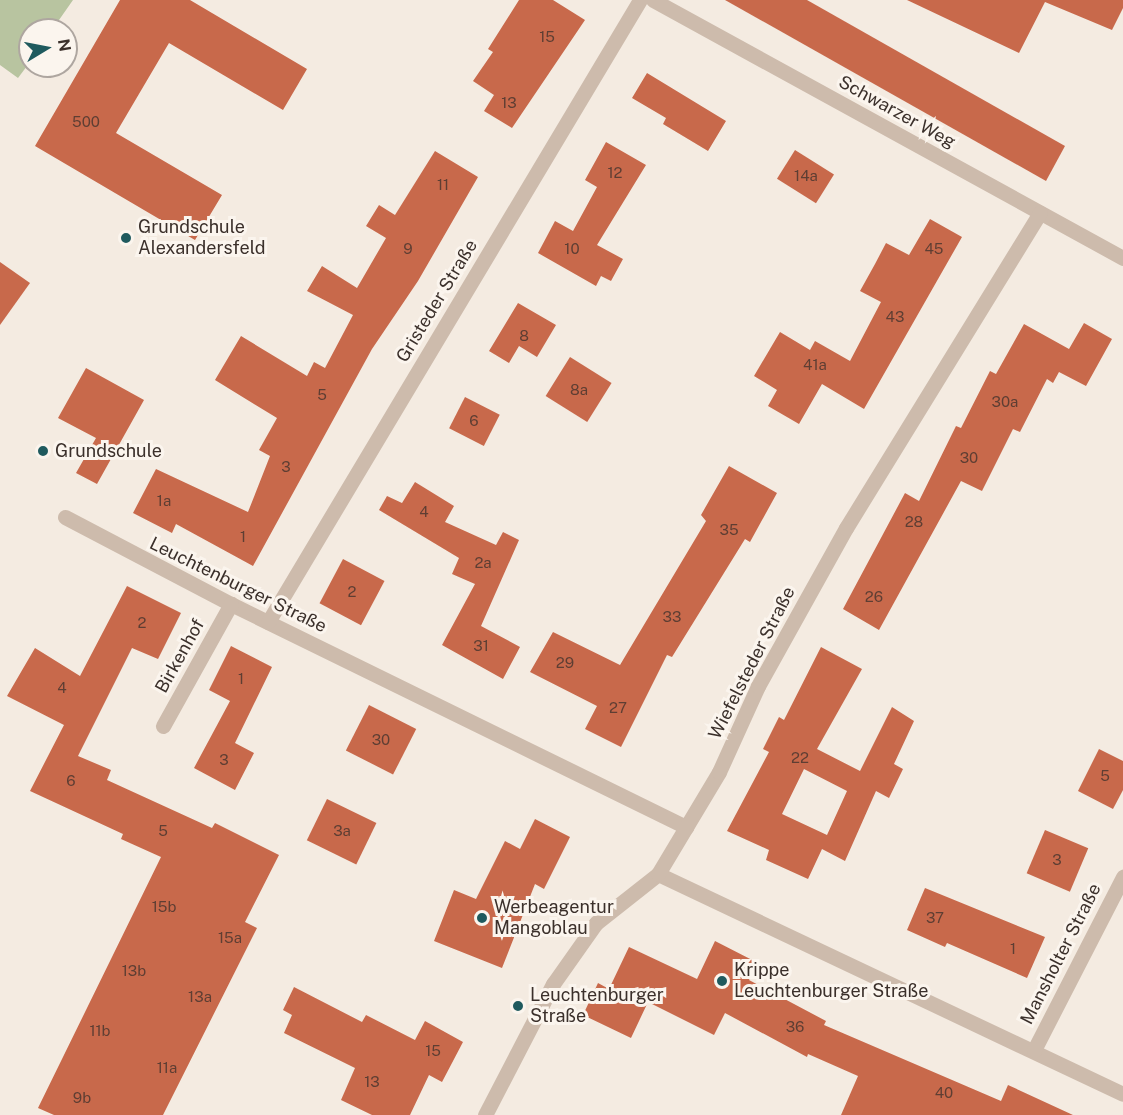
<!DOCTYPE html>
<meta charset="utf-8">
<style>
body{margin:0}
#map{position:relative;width:1123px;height:1115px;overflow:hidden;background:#f4ebe1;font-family:"Public Sans",sans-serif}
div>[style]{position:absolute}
.green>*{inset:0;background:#b8c4a0}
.building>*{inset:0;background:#c8694b;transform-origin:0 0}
.minor>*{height:15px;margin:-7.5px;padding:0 7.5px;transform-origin:7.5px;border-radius:7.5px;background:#cdbbac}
.dots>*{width:16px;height:16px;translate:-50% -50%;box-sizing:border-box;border:3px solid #fbf5ee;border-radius:50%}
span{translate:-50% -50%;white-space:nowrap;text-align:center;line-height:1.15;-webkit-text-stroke:6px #fbf5ee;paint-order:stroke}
.number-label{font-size:15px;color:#5e3e33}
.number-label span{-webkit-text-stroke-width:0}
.street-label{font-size:18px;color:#3b302b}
.poi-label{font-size:18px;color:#3b302b}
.left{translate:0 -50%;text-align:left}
.north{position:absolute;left:18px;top:18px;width:60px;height:60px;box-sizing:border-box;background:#fbf5ee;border:2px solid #aea6a0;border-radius:50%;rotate:80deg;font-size:16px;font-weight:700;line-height:24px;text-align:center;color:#3b302b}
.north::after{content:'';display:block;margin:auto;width:21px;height:27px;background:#1f5a5e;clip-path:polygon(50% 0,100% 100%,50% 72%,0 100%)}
</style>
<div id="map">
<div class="green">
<div style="clip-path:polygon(0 0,73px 0,52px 30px,30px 30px,30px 62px,18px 78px,0 65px)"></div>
</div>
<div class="building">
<div style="clip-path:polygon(120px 0,190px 0,307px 69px,283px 110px,169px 43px,116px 133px,222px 195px,195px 240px,35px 146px)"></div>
<div style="clip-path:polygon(519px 0,553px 0,585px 20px,512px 128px,484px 111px,494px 95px,473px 81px,493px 52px,488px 49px)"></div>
<div style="clip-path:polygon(725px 0,807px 0,1065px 146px,1046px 181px)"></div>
<div style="clip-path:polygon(907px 0,1123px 0,1123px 8px,1112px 30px,1045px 2px,1019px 53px)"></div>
<div style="clip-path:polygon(647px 73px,726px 121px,708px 151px,663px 124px,666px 118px,632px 98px)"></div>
<div style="clip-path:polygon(606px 142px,646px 165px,597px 245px,623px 259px,611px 281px,601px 276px,596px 286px,538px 253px,555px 221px,573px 231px,597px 187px,585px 180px)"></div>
<div style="left:795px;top:150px;width:46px;height:34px;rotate:32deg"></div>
<div style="clip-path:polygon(435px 151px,478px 177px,418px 281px,372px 349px,253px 566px,176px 524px,172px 533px,133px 513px,156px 469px,248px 512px,270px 456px,259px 450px,277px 418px,215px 380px,241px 336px,307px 376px,314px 362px,325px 368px,353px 315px,307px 291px,322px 266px,357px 288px,386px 238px,366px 226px,379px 205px,395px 215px)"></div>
<div style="clip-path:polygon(930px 219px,962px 237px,864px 409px,822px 384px,799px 424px,768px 406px,777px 390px,754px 376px,780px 332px,810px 350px,815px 341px,850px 361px,881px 302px,860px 291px,875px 264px,886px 243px,909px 255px)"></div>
<div style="clip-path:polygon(0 262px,30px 283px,0 325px)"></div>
<div style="clip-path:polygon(518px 303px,556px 325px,537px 357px,519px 346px,509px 363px,489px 351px)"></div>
<div style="clip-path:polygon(1084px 323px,1112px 339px,1086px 386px,1059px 372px,1053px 383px,1047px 379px,1020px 432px,1013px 429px,982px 491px,961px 481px,879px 630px,843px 609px,905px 493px,919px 501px,956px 426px,961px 428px,990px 371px,996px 374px,1024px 324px,1069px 349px)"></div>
<div style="left:570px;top:357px;width:49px;height:46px;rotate:32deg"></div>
<div style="clip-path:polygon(86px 368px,144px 400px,97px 484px,76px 473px,96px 438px,58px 418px)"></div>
<div style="left:465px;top:397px;width:39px;height:35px;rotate:27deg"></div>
<div style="clip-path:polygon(729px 466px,777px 493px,750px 542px,745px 539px,672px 657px,667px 655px,621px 747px,585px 729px,597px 706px,530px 672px,553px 632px,620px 665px,706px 521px,701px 515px)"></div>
<div style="clip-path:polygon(415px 482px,454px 506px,445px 522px,496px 545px,503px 532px,519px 540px,481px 626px,520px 647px,503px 679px,442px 645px,475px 584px,452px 574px,459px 558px,379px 510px,387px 496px,402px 503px)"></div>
<div style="left:343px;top:559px;width:47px;height:50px;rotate:28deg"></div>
<div style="clip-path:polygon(127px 586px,181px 613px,158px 659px,132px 648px,78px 756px,111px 770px,107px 780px,212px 828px,215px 823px,279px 855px,245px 922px,257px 928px,163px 1115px,54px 1115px,38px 1108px,161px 857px,121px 839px,123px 834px,30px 791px,64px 725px,7px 696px,35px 648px,80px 676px)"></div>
<div style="clip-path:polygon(231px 646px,272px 667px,235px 743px,254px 753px,235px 790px,194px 768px,230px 701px,209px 690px)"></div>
<div style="clip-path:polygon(evenodd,821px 647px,862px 669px,817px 749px,860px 771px,892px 707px,914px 721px,894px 764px,903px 769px,889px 798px,876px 791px,845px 861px,822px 849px,808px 879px,766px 860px,769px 850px,727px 831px,769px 752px,763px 749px,779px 717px,784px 720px,821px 647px,804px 769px,847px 791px,827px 835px,782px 814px,804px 769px)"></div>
<div style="left:369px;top:705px;width:53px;height:51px;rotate:27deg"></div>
<div style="clip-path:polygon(1099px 749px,1123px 761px,1123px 790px,1113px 809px,1078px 791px)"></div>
<div style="left:327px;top:799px;width:55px;height:46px;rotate:26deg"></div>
<div style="clip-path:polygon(535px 819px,570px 837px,544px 889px,535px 884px,502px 968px,434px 941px,454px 890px,476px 899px,505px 841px,520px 849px)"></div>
<div style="left:1045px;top:830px;width:47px;height:47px;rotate:23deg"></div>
<div style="clip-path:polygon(925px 888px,1045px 937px,1027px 978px,947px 943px,945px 947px,907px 930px)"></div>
<div style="clip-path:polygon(715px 941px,758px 963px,749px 980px,826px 1021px,824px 1025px,1001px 1101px,1008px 1085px,1073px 1115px,841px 1115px,858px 1076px,808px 1054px,807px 1057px,725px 1013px,714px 1035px,648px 1002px,631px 1038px,583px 1015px,598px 983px,609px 989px,629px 947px,697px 979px)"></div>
<div style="clip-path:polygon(294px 987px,362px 1022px,366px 1015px,415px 1040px,425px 1021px,463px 1042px,442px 1082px,429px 1075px,410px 1115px,372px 1115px,341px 1100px,355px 1068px,284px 1033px,292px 1015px,283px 1010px)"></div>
</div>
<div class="minor">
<div style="left:653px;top:0;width:536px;rotate:28.76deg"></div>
<div style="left:65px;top:517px;width:187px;rotate:27.7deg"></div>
<div style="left:231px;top:604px;width:507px;rotate:26.11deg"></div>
<div style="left:268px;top:622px;width:725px;rotate:-59.12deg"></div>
<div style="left:163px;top:726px;width:140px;rotate:-60.9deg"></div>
<div style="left:658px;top:874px;width:514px;rotate:25.32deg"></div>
<div style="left:1034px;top:1050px;width:195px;rotate:-62.8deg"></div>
<div style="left:485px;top:1115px;width:148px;rotate:-62.6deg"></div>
<div style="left:553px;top:984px;width:75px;rotate:-54.8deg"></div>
<div style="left:596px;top:923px;width:79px;rotate:-38.3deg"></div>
<div style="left:658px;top:874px;width:119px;rotate:-59.1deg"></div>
<div style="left:719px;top:772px;width:94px;rotate:-65.6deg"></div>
<div style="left:758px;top:686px;width:181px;rotate:-60.9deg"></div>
<div style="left:846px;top:528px;width:370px;rotate:-58.4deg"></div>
</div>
<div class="dots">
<div style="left:126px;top:238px;background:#1f5a5e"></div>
<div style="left:43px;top:451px;background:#1f5a5e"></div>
<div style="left:482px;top:918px;background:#1f5a5e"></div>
<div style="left:722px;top:981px;background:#1f5a5e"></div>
<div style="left:518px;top:1006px;background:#1f5a5e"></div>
</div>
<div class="number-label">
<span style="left:547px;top:37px">15</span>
<span style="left:509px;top:103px">13</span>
<span style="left:86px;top:122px">500</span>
<span style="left:615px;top:173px">12</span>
<span style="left:806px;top:176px">14a</span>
<span style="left:443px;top:185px">11</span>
<span style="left:408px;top:249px">9</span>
<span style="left:572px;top:249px">10</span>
<span style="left:934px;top:249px">45</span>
<span style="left:895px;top:317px">43</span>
<span style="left:524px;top:336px">8</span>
<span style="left:815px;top:365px">41a</span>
<span style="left:579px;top:390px">8a</span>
<span style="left:322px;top:395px">5</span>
<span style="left:1005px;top:402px">30a</span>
<span style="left:474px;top:421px">6</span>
<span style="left:969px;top:458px">30</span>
<span style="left:286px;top:467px">3</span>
<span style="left:164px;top:501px">1a</span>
<span style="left:424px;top:512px">4</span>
<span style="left:914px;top:522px">28</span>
<span style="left:729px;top:530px">35</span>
<span style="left:243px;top:537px">1</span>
<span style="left:483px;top:563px">2a</span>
<span style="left:352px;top:592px">2</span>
<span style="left:874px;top:597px">26</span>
<span style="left:672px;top:617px">33</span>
<span style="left:142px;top:623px">2</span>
<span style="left:481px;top:646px">31</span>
<span style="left:565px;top:663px">29</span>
<span style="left:241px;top:679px">1</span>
<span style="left:62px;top:688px">4</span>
<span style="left:618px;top:708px">27</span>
<span style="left:381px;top:740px">30</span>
<span style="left:800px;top:758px">22</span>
<span style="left:224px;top:760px">3</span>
<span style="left:1105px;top:776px">5</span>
<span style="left:71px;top:781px">6</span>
<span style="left:163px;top:831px">5</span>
<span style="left:342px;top:831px">3a</span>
<span style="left:1057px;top:860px">3</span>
<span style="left:164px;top:907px">15b</span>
<span style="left:935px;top:918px">37</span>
<span style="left:230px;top:938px">15a</span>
<span style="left:1013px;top:949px">1</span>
<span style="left:134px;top:971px">13b</span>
<span style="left:200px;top:997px">13a</span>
<span style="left:795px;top:1027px">36</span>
<span style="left:100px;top:1031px">11b</span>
<span style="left:433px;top:1051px">15</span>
<span style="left:167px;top:1068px">11a</span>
<span style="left:372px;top:1082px">13</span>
<span style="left:944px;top:1093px">40</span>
<span style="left:82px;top:1098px">9b</span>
</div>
<div class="street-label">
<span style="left:897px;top:112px;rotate:29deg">Schwarzer Weg</span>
<span style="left:437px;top:301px;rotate:-59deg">Gristeder Straße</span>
<span style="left:238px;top:585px;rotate:26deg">Leuchtenburger Straße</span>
<span style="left:180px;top:656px;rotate:-61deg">Birkenhof</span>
<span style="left:752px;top:663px;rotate:-63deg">Wiefelsteder Straße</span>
<span style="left:1061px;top:954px;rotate:-63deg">Mansholter Straße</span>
</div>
<div class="poi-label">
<span class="left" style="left:138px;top:238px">Grundschule<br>Alexandersfeld</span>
<span class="left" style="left:55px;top:451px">Grundschule</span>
<span class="left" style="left:494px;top:918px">Werbeagentur<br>Mangoblau</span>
<span class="left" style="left:734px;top:981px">Krippe<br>Leuchtenburger Straße</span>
<span class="left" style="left:530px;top:1006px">Leuchtenburger<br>Straße</span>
</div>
<div class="north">N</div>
</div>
